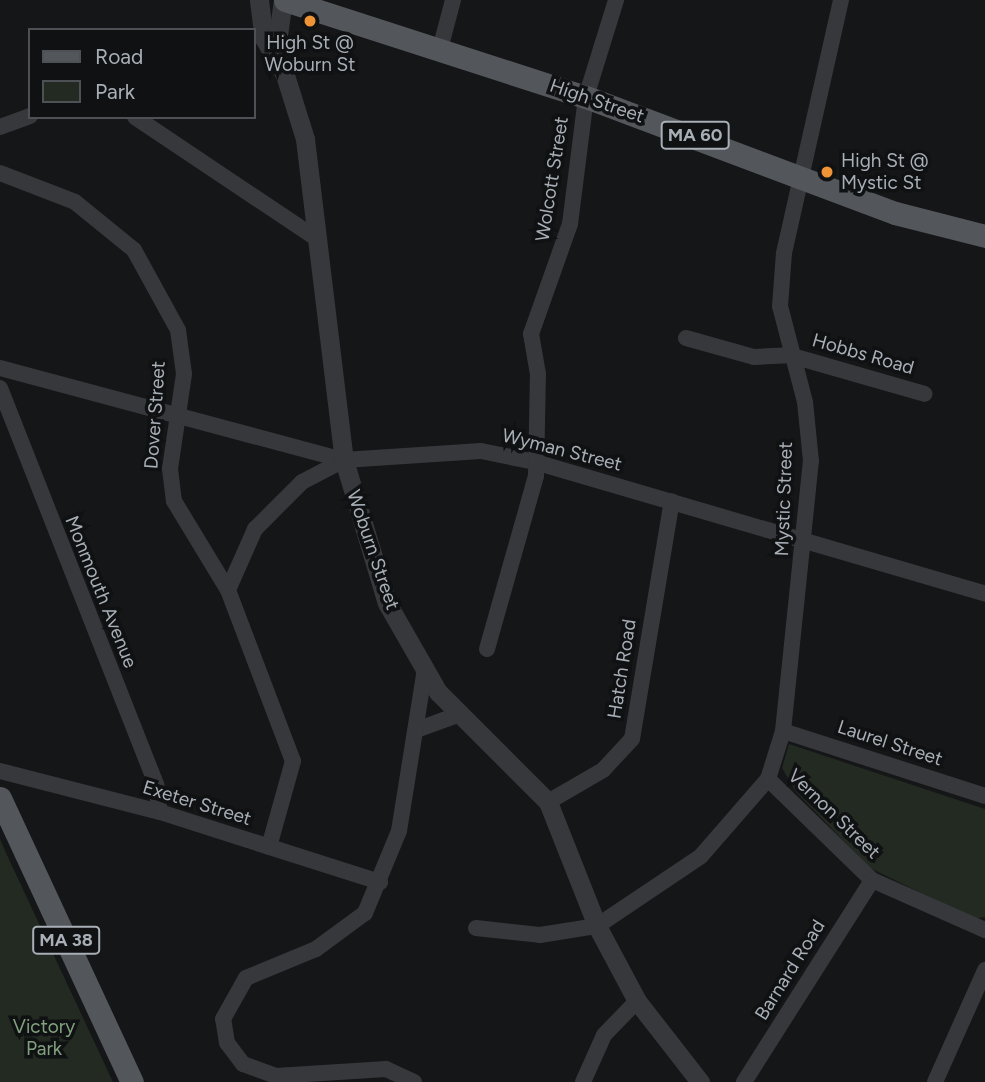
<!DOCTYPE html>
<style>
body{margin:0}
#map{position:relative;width:985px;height:1082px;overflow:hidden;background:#151617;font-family:Figtree,sans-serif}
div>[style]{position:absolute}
.green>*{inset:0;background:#222a22}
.minor>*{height:16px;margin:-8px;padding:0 8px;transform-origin:8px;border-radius:8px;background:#36383c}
.tertiary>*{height:19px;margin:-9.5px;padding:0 9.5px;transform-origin:9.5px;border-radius:9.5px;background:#36383c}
.primary>*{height:23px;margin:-11.5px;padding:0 11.5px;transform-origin:11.5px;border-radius:11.5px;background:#53565b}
.dots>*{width:19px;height:19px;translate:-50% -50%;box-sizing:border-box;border:4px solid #101112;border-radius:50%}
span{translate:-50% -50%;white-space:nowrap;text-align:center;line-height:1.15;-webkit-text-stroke:7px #101112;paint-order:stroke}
.shield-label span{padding:2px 5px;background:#101112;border:2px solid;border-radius:5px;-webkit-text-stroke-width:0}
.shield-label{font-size:18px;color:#a8afb7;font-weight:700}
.poi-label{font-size:19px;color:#a8afb7}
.left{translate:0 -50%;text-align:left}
.street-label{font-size:19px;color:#a8afb7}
.park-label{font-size:19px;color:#82a27f}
.legend{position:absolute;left:28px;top:28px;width:228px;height:91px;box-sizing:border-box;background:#101112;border:2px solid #4d5054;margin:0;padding:9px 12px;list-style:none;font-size:21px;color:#a8afb7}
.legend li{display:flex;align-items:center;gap:14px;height:35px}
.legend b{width:35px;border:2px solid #4d5054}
</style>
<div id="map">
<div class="green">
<div style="clip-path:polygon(789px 744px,985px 809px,985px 917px,974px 919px,870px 868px,796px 792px,782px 768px)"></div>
<div style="clip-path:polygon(0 839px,7px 855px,113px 1082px,0 1082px)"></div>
</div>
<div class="minor">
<div style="left:440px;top:49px;width:51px;rotate:-75.1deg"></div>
<div style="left:135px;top:117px;width:216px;rotate:33.8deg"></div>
<div style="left:0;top:127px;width:32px;rotate:-20deg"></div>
<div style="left:0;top:173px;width:80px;rotate:21.1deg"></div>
<div style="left:75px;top:202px;width:76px;rotate:39.1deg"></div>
<div style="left:134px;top:250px;width:91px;rotate:61.2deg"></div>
<div style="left:178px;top:330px;width:44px;rotate:82.2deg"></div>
<div style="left:184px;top:374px;width:96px;rotate:98.4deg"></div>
<div style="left:170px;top:469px;width:32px;rotate:83deg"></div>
<div style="left:174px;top:501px;width:104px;rotate:58.8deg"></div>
<div style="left:228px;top:590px;width:183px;rotate:69.2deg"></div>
<div style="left:293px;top:761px;width:89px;rotate:105.6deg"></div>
<div style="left:686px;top:338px;width:71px;rotate:15.6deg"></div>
<div style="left:754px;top:357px;width:35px;rotate:-3deg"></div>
<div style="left:789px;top:355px;width:141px;rotate:16deg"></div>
<div style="left:0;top:368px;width:356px;rotate:15deg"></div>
<div style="left:344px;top:460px;width:137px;rotate:-3.8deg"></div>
<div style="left:481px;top:451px;width:55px;rotate:11.5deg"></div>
<div style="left:535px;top:462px;width:469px;rotate:16.3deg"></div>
<div style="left:0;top:388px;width:427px;rotate:68.5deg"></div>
<div style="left:156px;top:785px;width:27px;rotate:82deg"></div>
<div style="left:228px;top:590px;width:67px;rotate:-66.1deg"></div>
<div style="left:255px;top:529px;width:66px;rotate:-45deg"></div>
<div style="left:302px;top:482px;width:47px;rotate:-27.6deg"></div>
<div style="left:487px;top:649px;width:180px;rotate:-74.2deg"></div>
<div style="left:536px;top:476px;width:102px;rotate:-88.9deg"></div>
<div style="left:538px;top:374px;width:41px;rotate:-99.9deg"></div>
<div style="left:531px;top:334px;width:117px;rotate:-70.5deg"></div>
<div style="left:570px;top:224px;width:128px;rotate:-82.8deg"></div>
<div style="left:586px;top:97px;width:102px;rotate:-72.8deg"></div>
<div style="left:419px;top:729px;width:44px;rotate:-20.1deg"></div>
<div style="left:783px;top:731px;width:212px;rotate:17.8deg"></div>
<div style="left:0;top:771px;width:165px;rotate:14.4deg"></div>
<div style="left:160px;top:812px;width:231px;rotate:17.7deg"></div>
<div style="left:768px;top:779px;width:145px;rotate:44.2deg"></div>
<div style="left:872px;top:880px;width:124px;rotate:23.9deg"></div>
<div style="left:548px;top:802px;width:64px;rotate:-30.2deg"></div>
<div style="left:603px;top:770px;width:42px;rotate:-46.9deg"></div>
<div style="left:632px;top:739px;width:241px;rotate:-80.5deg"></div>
<div style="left:476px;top:928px;width:64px;rotate:6.2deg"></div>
<div style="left:540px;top:935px;width:58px;rotate:-9deg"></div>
<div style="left:597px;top:926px;width:125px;rotate:-33.9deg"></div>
<div style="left:701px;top:856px;width:102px;rotate:-49deg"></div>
<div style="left:768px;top:779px;width:50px;rotate:-72.6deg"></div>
<div style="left:783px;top:731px;width:271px;rotate:-84.1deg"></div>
<div style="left:811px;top:461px;width:59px;rotate:-95.8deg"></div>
<div style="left:805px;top:402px;width:99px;rotate:-104.6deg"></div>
<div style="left:780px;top:306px;width:53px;rotate:-85.7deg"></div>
<div style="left:784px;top:253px;width:259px;rotate:-77.3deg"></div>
<div style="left:414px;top:1082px;width:31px;rotate:-155deg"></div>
<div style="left:386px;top:1069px;width:110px;rotate:176.4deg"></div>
<div style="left:276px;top:1076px;width:35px;rotate:-160deg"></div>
<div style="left:243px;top:1064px;width:26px;rotate:-127deg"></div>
<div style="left:227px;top:1043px;width:24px;rotate:-99deg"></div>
<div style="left:223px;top:1019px;width:47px;rotate:-60.7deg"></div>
<div style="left:246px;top:978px;width:76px;rotate:-22.5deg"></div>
<div style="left:316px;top:949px;width:61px;rotate:-36.3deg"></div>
<div style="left:365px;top:913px;width:89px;rotate:-67.5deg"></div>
<div style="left:399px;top:831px;width:164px;rotate:-80.9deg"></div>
<div style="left:583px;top:1082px;width:51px;rotate:-65.9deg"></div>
<div style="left:604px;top:1035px;width:47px;rotate:-45.9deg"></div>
<div style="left:744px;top:1082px;width:239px;rotate:-57.6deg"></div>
<div style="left:935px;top:1082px;width:123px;rotate:-65.9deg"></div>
</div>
<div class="tertiary">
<div style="left:259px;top:0;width:38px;rotate:83deg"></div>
<div style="left:264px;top:38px;width:43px;rotate:60.4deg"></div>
<div style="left:285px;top:75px;width:67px;rotate:72.6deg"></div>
<div style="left:305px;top:139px;width:323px;rotate:83.1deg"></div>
<div style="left:344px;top:460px;width:149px;rotate:73.3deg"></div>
<div style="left:387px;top:603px;width:103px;rotate:60.2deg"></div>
<div style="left:438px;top:692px;width:156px;rotate:45deg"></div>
<div style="left:548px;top:802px;width:133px;rotate:68.4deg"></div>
<div style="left:597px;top:926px;width:85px;rotate:61.9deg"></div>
<div style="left:637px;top:1001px;width:103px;rotate:52.1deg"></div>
<div style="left:275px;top:56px;width:57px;rotate:-81.9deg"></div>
</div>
<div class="primary">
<div style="left:285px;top:0;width:316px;rotate:17.9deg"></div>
<div style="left:586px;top:97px;width:330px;rotate:20.6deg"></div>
<div style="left:895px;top:213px;width:93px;rotate:14.3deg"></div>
<div style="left:0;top:798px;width:313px;rotate:65.1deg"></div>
</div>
<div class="dots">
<div style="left:310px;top:21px;background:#ef9436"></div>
<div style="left:827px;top:172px;background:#ef9436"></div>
</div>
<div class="shield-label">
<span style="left:695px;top:135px">MA 60</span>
<span style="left:66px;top:940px">MA 38</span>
</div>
<div class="poi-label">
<span style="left:310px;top:54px">High St @<br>Woburn St</span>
<span class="left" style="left:841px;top:172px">High St @<br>Mystic St</span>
</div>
<div class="street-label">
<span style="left:597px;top:101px;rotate:19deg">High Street</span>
<span style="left:552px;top:179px;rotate:-81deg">Wolcott Street</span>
<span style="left:863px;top:354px;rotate:16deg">Hobbs Road</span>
<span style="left:155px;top:415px;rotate:-86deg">Dover Street</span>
<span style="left:562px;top:450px;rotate:14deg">Wyman Street</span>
<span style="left:784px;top:499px;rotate:-88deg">Mystic Street</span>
<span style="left:373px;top:550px;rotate:71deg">Woburn Street</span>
<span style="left:101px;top:592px;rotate:68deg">Monmouth Avenue</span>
<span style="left:622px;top:669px;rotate:-81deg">Hatch Road</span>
<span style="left:890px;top:743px;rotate:18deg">Laurel Street</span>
<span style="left:197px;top:803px;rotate:17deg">Exeter Street</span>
<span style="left:834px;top:814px;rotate:44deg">Vernon Street</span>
<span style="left:790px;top:970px;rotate:-58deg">Barnard Road</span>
</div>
<div class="park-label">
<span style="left:44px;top:1038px">Victory<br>Park</span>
</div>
<ul class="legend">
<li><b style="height:9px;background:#53565b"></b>Road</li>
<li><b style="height:19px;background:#222a22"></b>Park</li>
</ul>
</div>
